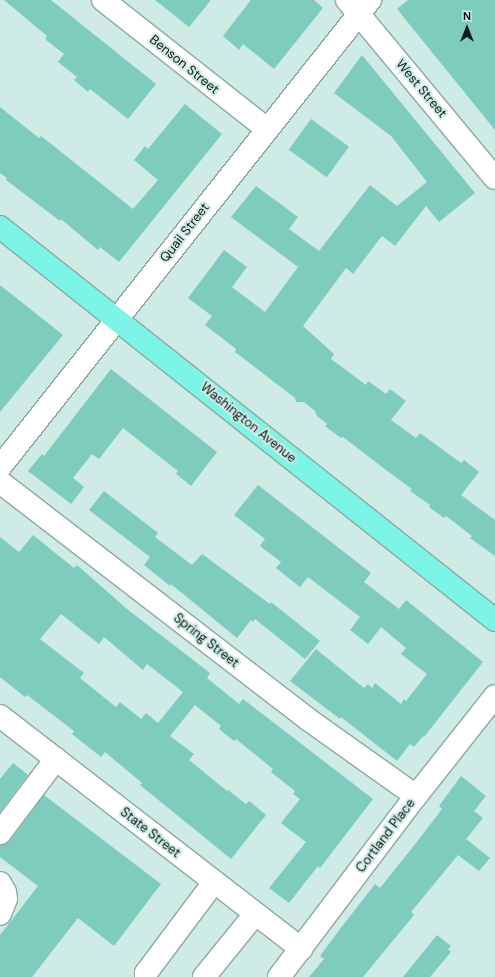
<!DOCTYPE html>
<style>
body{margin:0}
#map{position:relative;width:495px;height:977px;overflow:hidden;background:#ceebe5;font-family:"DM Sans",sans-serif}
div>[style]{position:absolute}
.building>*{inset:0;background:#7eccbe;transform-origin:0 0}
.roads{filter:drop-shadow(1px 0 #8ea9a3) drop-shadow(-1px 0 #8ea9a3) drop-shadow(0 1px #8ea9a3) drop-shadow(0 -1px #8ea9a3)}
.minor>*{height:22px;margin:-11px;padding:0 11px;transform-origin:11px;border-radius:11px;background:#fff}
.major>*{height:22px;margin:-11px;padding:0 11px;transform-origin:11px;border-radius:11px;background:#7cf5e6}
span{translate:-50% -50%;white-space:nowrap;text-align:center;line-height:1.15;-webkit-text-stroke:4px #ceebe5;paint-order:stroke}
.street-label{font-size:13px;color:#0f1a18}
.north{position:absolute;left:447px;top:8px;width:40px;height:40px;-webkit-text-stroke:3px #ceebe5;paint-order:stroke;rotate:0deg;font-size:11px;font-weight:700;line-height:16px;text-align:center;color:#0f1a18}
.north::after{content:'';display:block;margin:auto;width:14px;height:18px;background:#0f1a18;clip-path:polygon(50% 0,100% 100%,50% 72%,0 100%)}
</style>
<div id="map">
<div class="building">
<div style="clip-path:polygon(4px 0,51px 0,156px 84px,128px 119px,90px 89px,88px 92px,74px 80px,77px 77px,58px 62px,64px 54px,45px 39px,47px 36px)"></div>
<div style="clip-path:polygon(155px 0,211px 0,189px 27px)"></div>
<div style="clip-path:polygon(251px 0,314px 0,323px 8px,274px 69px,243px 44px,239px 50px,223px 36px)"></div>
<div style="clip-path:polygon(408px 0,495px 0,495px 130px,397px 9px)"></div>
<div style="clip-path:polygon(362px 55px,475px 193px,439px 222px,426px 206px,395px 246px,382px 236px,353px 274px,346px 268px,303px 326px,334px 354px,331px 359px,366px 385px,368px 381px,386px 394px,390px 389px,406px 401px,391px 420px,416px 438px,420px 433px,461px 463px,464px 460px,479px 472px,461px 495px,495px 520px,495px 556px,470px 538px,472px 536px,446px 516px,444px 518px,429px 507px,430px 505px,410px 491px,412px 489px,390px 473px,343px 437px,341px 438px,325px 426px,327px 424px,317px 416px,315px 411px,304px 402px,296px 402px,295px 398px,235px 352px,236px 349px,205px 325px,212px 316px,188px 298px,224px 250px,247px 267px,232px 287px,265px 312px,298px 267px,231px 217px,256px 186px,298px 217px,289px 229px,319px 251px,370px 185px,397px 206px,427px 182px,391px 136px,334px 93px)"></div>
<div style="clip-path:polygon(185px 104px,222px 134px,119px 262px,100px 247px,98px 250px,61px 219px,60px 221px,6px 180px,7px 178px,0 173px,0 107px,39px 138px,41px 136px,133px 209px,158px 180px,134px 160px,145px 146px,148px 149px)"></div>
<div style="left:311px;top:119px;width:47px;height:38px;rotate:36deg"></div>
<div style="clip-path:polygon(0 285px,63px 335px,0 412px)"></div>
<div style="clip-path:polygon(111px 369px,217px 452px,191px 486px,176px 474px,178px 471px,123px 428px,99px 459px,92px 454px,73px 478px,84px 487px,71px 504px,28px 471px,42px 454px,44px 456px)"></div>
<div style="clip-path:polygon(258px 485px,371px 573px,364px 582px,399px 609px,406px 600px,483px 662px,424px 737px,423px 736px,414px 747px,410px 744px,397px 761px,341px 717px,340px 719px,290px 681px,316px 649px,364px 688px,368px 684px,372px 688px,375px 683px,401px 704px,404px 699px,406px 701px,427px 674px,401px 654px,406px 648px,381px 627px,368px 644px,350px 630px,360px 617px,308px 577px,300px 587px,276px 568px,281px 562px,260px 546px,265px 539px,234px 515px)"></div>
<div style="clip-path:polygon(104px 491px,158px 533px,155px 537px,192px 565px,202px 554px,270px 604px,271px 602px,320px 641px,305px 659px,255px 619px,253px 622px,251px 620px,237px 638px,171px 584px,170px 586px,144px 565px,150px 557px,89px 510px)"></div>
<div style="clip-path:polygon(evenodd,33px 535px,74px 568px,77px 565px,127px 609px,210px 673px,207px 678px,239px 704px,243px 699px,373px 799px,320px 868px,318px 866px,289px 903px,269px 888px,306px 842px,281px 823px,300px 799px,293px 794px,295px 791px,271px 772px,273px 769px,236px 739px,234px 741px,219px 729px,221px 726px,195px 705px,170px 736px,194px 754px,189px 760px,227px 791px,228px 790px,246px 804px,249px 801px,266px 815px,231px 859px,140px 785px,142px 783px,105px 752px,101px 757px,72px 734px,74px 731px,27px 695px,25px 697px,0 677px,0 537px,19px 552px,33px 535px,61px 614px,99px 644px,104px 637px,143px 670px,147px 664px,183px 692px,158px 723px,146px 713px,141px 719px,120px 702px,116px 707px,80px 678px,84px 673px,40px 639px,61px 614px)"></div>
<div style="clip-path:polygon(13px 763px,28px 775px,0 812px,0 779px)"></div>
<div style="clip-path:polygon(461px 776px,486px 796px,474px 811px,483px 818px,466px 839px,490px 858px,479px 871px,458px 855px,411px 912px,414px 915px,363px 977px,309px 977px,324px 959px,320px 956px,337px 933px,375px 884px,380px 888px,416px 843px,442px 809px,439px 806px)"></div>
<div style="clip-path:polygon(44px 795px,161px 884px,114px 946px,78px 918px,32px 977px,0 977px,0 935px,38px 886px,0 857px,0 845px,10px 841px)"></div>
<div style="clip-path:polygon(437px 935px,451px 946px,448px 949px,451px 952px,430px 977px,403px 977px)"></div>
</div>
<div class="roads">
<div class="minor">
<div style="left:103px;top:0;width:209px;rotate:38.2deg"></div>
<div style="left:347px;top:0;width:231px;rotate:50.3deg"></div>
<div style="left:0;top:467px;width:596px;rotate:-51.61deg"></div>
<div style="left:0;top:482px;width:390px;rotate:37.6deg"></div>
<div style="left:309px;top:720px;width:131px;rotate:35.4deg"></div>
<div style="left:0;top:716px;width:381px;rotate:37.7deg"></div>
<div style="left:0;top:833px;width:93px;rotate:-52.9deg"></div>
<div style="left:0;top:883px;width:10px;rotate:61deg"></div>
<div style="left:5px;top:892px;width:7px;rotate:82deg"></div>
<div style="left:6px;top:899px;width:16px;rotate:112deg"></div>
<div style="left:146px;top:977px;width:4px;rotate:-90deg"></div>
<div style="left:146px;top:973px;width:114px;rotate:-53.2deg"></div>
<div style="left:204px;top:977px;width:81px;rotate:-51deg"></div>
<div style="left:279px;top:977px;width:227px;rotate:-52.9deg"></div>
<div style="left:416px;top:796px;width:127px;rotate:-51.7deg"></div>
</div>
<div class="major">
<div style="left:0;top:227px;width:632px;rotate:38.45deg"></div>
</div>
</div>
<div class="street-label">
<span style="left:184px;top:65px;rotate:39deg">Benson Street</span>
<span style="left:421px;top:89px;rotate:50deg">West Street</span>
<span style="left:185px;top:233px;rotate:-52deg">Quail Street</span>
<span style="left:248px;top:423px;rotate:39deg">Washington Avenue</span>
<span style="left:206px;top:641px;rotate:38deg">Spring Street</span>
<span style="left:150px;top:833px;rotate:38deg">State Street</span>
<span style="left:386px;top:836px;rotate:-53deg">Cortland Place</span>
</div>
<div class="north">N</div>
</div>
